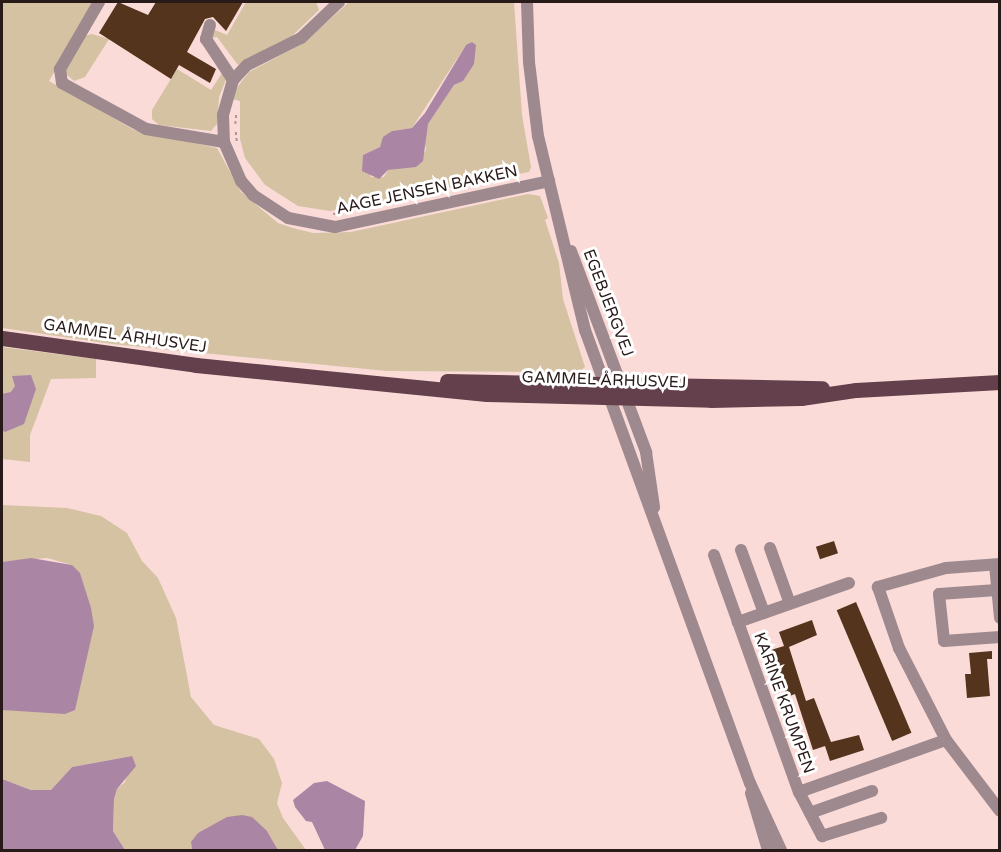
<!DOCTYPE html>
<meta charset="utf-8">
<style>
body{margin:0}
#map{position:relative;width:1001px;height:852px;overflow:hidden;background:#fadbd7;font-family:"Varela Round",sans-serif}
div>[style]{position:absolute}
.green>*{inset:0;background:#d4c2a3}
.water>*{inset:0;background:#aa86a4}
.building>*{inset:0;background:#54341c;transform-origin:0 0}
.path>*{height:1.5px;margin-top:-0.75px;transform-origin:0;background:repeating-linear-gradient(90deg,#ad9491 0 3px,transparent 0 6px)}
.minor>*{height:12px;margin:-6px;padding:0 6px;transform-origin:6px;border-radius:6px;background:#9e898f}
.major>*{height:15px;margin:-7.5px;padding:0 7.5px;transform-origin:7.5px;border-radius:7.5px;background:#63404b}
span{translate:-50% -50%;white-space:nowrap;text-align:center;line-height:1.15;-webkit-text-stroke:6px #fff;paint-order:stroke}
.street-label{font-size:16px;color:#281a19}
.frame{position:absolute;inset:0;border:3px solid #281a19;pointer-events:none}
</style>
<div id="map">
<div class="green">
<div style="clip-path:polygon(2px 2px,95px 2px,49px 81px,134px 130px,217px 148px,241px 192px,278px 223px,293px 228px,313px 233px,351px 232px,528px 194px,540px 196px,548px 218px,545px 220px,559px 263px,563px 299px,585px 367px,579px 372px,387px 371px,112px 344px,2px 328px)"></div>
<div style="clip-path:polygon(246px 2px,316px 2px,319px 10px,291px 37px,238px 65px,217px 37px,211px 38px,215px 30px,227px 35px)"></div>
<div style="clip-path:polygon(evenodd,349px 2px,514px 2px,522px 115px,531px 167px,529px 172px,330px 211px,298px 206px,265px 185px,245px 158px,240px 139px,240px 101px,232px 99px,235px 90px,249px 72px,304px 43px,349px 2px,466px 45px,463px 81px,454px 85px,428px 124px,424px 137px,426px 150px,416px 167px,401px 167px,388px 170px,384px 177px,371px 177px,363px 155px,380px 147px,392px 131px,412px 128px,466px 45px)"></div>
<div style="clip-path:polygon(92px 34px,109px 39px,85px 77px,74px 81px,65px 73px,65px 66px,84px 36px)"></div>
<div style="clip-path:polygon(177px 69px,211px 90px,222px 73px,227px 77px,219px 97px,217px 124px,211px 131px,159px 125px,152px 119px,152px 110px)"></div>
<div style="clip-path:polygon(2px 347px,96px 359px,96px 378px,51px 379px,30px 435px,30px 462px,2px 459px)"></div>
<div style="clip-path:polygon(2px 505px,67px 508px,101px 516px,127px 533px,142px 561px,158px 578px,176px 618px,191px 697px,214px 725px,259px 739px,274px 759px,282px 783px,277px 803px,283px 818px,306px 850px,278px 850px,267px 831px,191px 842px,192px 850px,125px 850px,113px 831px,114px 799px,117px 789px,125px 782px,132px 756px,72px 767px,51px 790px,31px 790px,2px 779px,2px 710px,72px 565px,47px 558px,2px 562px)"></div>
</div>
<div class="water">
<div style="clip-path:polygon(472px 42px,476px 45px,474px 64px,463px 81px,454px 85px,428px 124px,423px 161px,416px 167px,388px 170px,379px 179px,362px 171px,363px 155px,380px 147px,383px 137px,392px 131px,412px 128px,425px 113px,466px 45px)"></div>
<div style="clip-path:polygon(31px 375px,36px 389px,24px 424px,5px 432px,2px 430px,2px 394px,11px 392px,15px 386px,12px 376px)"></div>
<div style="clip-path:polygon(31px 558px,72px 565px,80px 573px,91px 608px,94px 626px,75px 710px,65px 714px,2px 710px,2px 562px)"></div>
<div style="clip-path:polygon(132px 756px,136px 766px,117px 789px,114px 799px,113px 831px,125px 850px,2px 850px,2px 779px,31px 790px,51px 790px,72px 767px)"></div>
<div style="clip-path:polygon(327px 781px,365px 801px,363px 836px,355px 850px,325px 850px,312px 822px,306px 821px,295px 807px,293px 800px,314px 783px)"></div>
<div style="clip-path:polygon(242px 815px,252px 817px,267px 831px,278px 850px,192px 850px,191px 842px,198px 833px,227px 817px)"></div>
</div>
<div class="building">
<div style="clip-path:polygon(118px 2px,148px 15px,156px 2px,243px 2px,226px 31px,213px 17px,205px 19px,187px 52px,216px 69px,210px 83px,179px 65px,171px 79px,99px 33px)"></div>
<div style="left:834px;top:541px;width:13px;height:19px;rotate:72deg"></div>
<div style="left:856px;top:602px;width:142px;height:21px;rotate:67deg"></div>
<div style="clip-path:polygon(812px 620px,817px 635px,789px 647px,806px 701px,814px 698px,831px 742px,859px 735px,864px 750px,830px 761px,825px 746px,813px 750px,795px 694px,787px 697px,771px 650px,784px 646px,779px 632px)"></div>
<div style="clip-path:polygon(992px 651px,992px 659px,987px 659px,990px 696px,967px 698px,965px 674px,971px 674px,969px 653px)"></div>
</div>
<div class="path">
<div style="left:235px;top:124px;width:10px;rotate:-84deg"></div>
<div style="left:236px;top:132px;width:10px;rotate:84deg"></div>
<div style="left:333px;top:214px;width:69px;rotate:-10.8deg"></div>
</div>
<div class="minor">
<div style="left:99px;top:2px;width:78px;rotate:120.2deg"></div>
<div style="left:60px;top:69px;width:14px;rotate:82deg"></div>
<div style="left:62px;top:83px;width:96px;rotate:28.7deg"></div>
<div style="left:146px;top:129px;width:79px;rotate:9.5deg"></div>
<div style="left:339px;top:2px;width:52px;rotate:136.5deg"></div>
<div style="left:301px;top:38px;width:60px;rotate:153.4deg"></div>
<div style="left:247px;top:65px;width:21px;rotate:133deg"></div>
<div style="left:233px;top:80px;width:36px;rotate:106deg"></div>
<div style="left:223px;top:115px;width:27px;rotate:88deg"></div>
<div style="left:224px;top:142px;width:43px;rotate:66.4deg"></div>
<div style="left:241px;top:181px;width:18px;rotate:49deg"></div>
<div style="left:253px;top:195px;width:42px;rotate:33.3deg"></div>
<div style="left:288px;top:218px;width:48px;rotate:10.8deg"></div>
<div style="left:335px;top:227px;width:219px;rotate:-12.1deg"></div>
<div style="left:527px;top:2px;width:60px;rotate:88.1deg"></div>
<div style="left:529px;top:62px;width:75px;rotate:83.1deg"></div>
<div style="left:538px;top:136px;width:200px;rotate:76.4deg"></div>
<div style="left:585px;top:330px;width:482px;rotate:70deg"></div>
<div style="left:750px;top:783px;width:74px;rotate:65.2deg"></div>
<div style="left:210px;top:25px;width:15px;rotate:106deg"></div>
<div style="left:206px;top:39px;width:49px;rotate:56.6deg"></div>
<div style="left:571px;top:251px;width:215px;rotate:69.5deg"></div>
<div style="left:646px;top:452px;width:56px;rotate:81.7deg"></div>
<div style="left:770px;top:548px;width:59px;rotate:70.3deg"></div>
<div style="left:741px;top:550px;width:67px;rotate:69.9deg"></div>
<div style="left:714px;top:555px;width:71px;rotate:70.3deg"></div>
<div style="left:1000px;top:564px;width:54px;rotate:175.8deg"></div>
<div style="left:946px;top:568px;width:71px;rotate:164.4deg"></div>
<div style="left:878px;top:587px;width:65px;rotate:71deg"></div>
<div style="left:899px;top:648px;width:103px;rotate:62.9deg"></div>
<div style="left:946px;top:740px;width:89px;rotate:52.7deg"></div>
<div style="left:995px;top:565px;width:53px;rotate:84.6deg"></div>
<div style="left:849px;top:583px;width:118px;rotate:160.6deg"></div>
<div style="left:738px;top:622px;width:181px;rotate:70.3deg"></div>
<div style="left:799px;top:792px;width:156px;rotate:-19.5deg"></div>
<div style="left:997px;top:590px;width:58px;rotate:176.1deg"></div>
<div style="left:939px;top:594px;width:47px;rotate:83.9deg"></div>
<div style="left:944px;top:641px;width:56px;rotate:-4.1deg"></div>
<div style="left:799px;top:792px;width:50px;rotate:62.4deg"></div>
<div style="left:822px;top:836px;width:62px;rotate:-17deg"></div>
<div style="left:751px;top:793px;width:59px;rotate:73.4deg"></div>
<div style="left:810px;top:813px;width:66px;rotate:-19.5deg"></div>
</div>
<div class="major">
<div style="left:2px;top:338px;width:196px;rotate:7.9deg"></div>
<div style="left:196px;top:365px;width:292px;rotate:5.7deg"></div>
<div style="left:487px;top:394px;width:224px;rotate:1.5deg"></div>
<div style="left:711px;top:400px;width:90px;rotate:-1.3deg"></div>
<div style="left:801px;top:398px;width:56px;rotate:-8.3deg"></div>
<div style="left:856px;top:390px;width:144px;rotate:-3.2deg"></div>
<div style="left:447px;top:381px;width:375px;rotate:1.1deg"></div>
</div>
<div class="street-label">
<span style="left:427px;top:190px;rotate:-12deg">AAGE JENSEN BAKKEN</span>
<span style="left:608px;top:303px;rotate:69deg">EGEBJERGVEJ</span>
<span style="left:125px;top:336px;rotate:8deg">GAMMEL ÅRHUSVEJ</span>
<span style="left:604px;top:380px;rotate:2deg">GAMMEL ÅRHUSVEJ</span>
<span style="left:784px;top:703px;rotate:70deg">KARINE KRUMPEN</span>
</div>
<div class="frame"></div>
</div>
